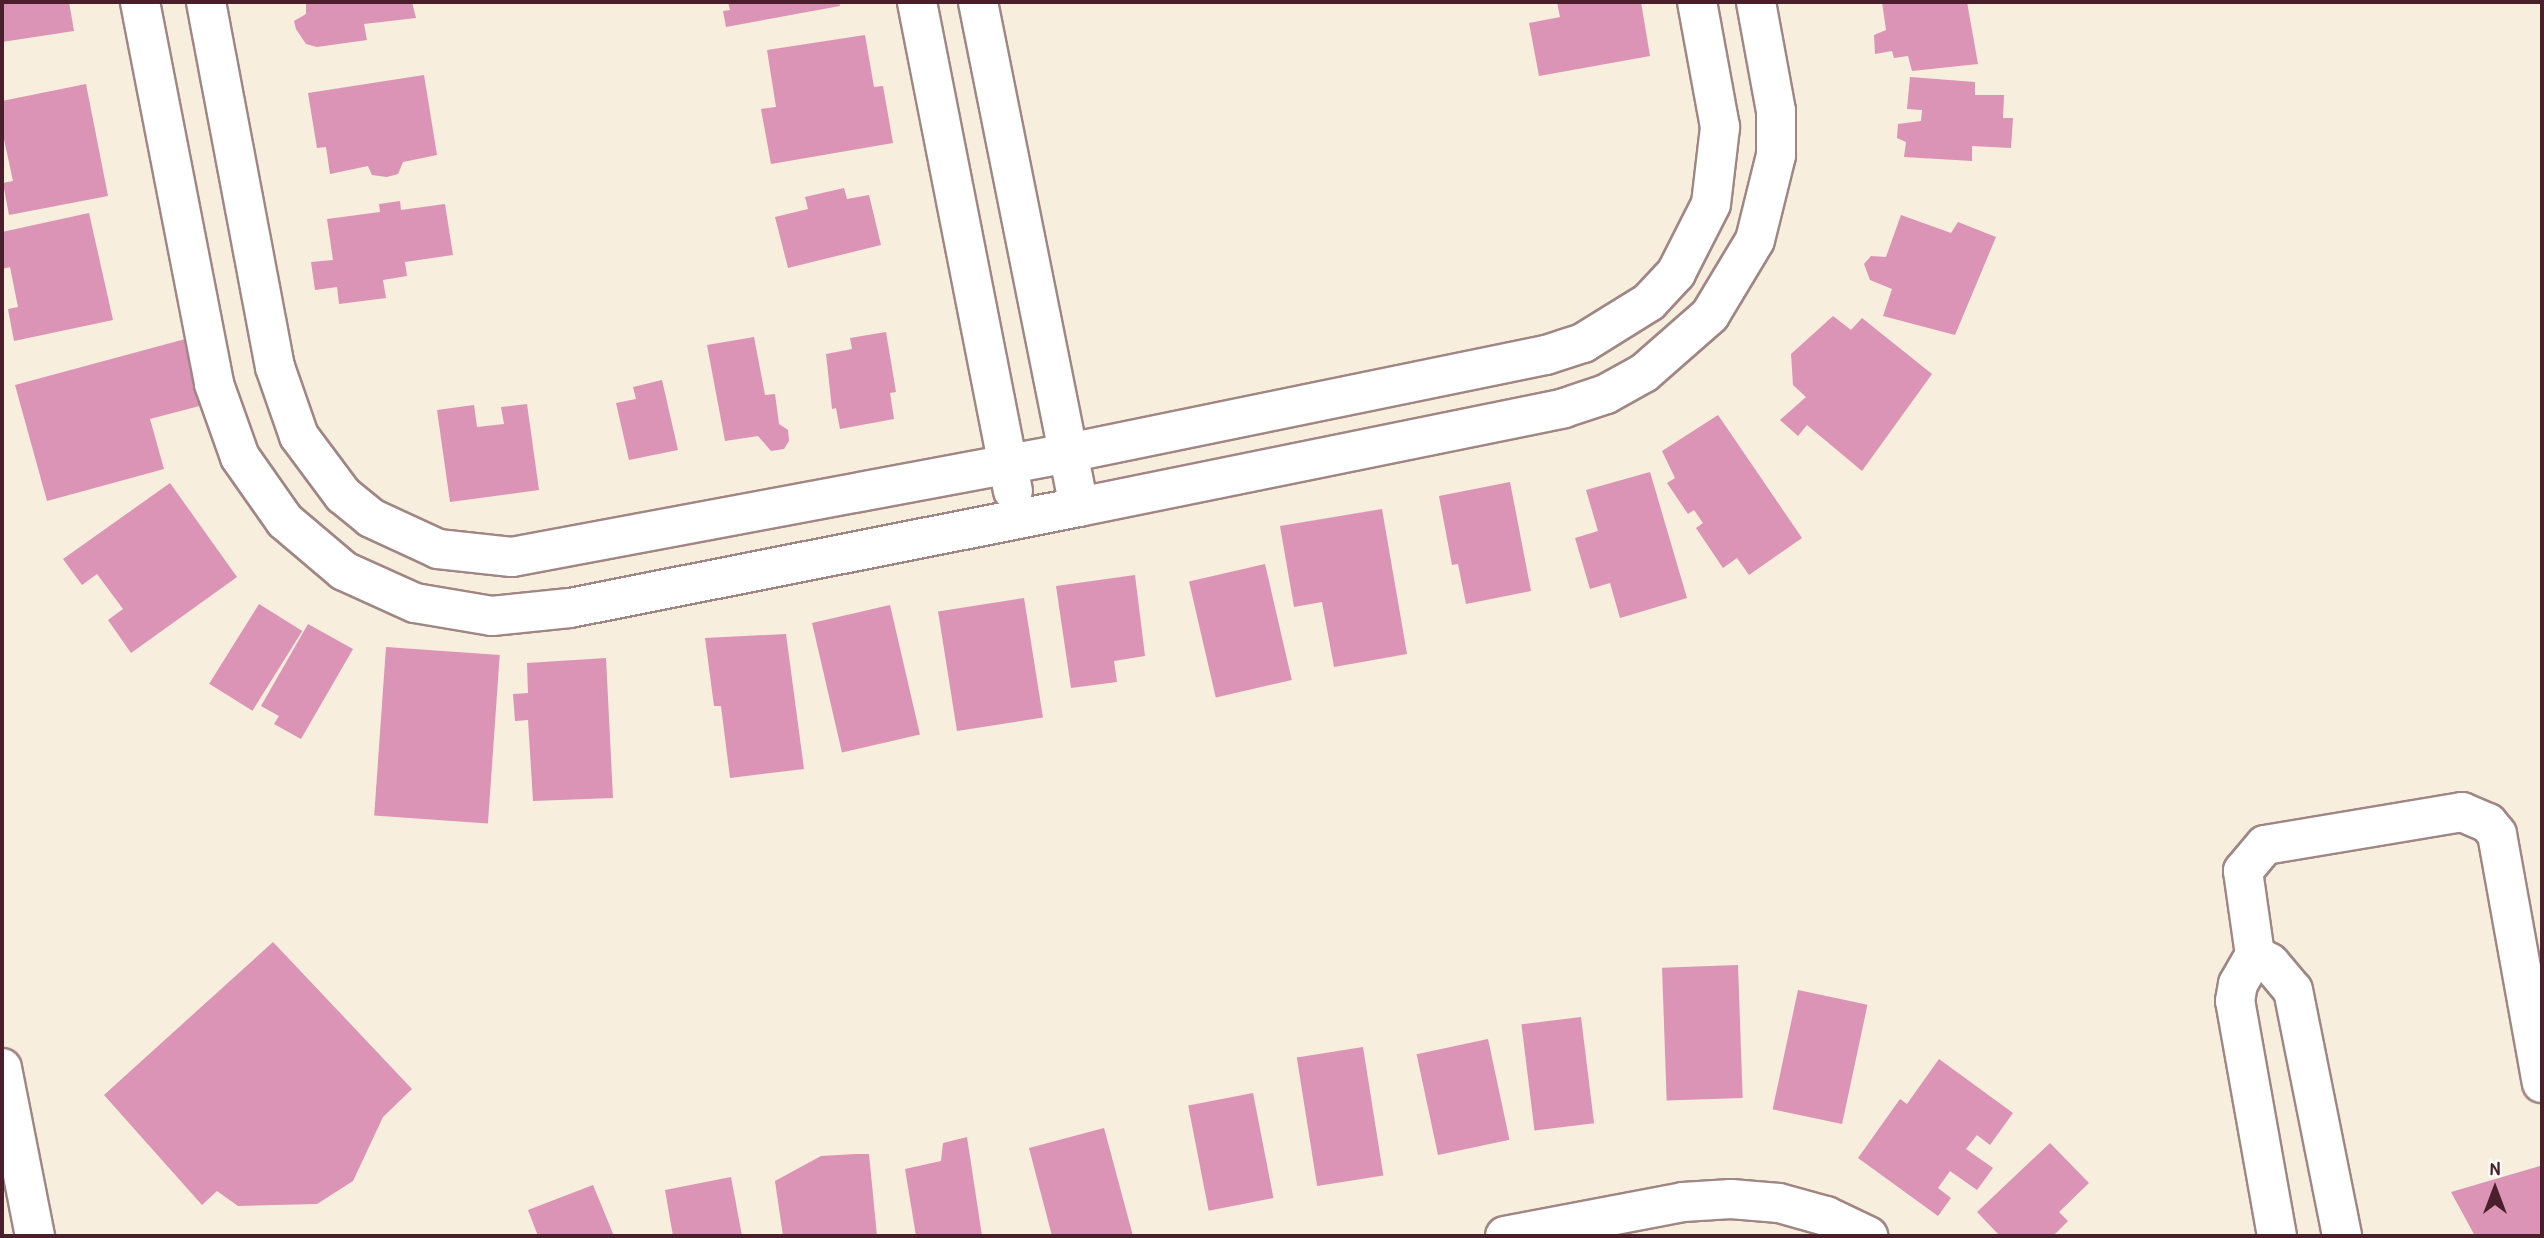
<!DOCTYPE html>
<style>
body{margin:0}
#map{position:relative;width:2544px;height:1238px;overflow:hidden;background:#f7eedd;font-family:"Patrick Hand",sans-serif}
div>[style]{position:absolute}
.building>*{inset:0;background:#db93b6;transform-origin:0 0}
.roads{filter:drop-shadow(2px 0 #a08684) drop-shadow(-2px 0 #a08684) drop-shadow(0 2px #a08684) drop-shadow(0 -2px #a08684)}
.minor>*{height:38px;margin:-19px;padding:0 19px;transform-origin:19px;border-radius:19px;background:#fff}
span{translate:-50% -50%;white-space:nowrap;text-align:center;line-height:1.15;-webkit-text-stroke:5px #fdfcf7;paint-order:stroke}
.frame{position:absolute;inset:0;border:4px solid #4a1f2b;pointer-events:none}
.north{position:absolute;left:2460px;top:1154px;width:70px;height:70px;-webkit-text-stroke:5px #fdfcf7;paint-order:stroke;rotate:0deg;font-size:19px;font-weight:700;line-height:28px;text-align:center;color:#4a1f2b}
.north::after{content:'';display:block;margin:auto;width:24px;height:32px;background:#4a1f2b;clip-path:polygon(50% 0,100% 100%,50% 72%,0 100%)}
</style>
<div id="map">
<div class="building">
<div style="clip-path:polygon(2px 2px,69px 2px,74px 31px,2px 42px)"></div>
<div style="clip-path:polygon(306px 2px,412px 2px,416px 18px,364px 24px,367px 40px,317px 47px,306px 44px,296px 29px,294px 21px,306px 14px)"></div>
<div style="clip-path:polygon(728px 2px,839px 2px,840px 6px,726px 27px,723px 11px,730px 10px)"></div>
<div style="clip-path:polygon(1557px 2px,1641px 2px,1650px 56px,1539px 76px,1529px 23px,1560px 17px)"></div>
<div style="clip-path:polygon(1882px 2px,1967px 2px,1978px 64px,1912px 71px,1908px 56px,1894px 58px,1892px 51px,1875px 54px,1874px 35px,1886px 30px)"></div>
<div style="clip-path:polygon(865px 35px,874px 87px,883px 86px,893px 143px,771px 164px,761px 109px,776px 107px,767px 50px)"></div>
<div style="clip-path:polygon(424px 75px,437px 155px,403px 162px,398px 174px,387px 177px,372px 175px,368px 166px,330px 174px,326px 147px,317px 148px,308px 93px)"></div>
<div style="clip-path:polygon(1910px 77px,1975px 82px,1975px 95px,2004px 95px,2003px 118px,2013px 118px,2011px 148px,1972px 146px,1972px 161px,1904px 157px,1906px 142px,1897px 138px,1898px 124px,1921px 121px,1922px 110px,1907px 109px)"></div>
<div style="clip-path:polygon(86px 84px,108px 196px,9px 215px,3px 183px,13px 181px,2px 130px,2px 101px)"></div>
<div style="clip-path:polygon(844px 188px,847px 199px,869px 195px,881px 245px,788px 268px,775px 217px,808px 209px,805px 197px)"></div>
<div style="clip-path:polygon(400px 201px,401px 210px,445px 204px,453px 255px,405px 262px,407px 276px,383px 280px,386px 298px,339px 304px,337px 287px,315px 290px,311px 262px,333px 260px,327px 219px,380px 212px,379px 204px)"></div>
<div style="clip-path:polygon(89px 213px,113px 320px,14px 341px,8px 309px,18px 307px,10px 267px,2px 269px,2px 232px)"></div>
<div style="clip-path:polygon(1901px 215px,1951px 233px,1958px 222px,1996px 237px,1955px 335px,1883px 316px,1892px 289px,1870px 280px,1864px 264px,1871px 256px,1886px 257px)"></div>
<div style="clip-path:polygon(1833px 316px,1851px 330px,1862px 318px,1932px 374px,1862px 471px,1807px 425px,1798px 436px,1780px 420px,1806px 397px,1793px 385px,1791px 354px)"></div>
<div style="clip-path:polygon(886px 332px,896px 392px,890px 393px,894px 419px,840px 429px,836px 408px,832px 409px,826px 354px,852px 349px,850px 338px)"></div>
<div style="clip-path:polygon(754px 337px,765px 395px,775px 394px,779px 424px,788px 430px,789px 441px,784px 449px,771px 451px,758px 436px,725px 441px,707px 345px)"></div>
<div style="clip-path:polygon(189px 338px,207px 404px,150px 419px,164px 469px,47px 501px,15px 385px)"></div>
<div style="clip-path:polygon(662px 380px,678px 450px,629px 460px,616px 403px,636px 399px,633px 387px)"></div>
<div style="clip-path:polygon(527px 404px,539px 490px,450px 502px,437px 410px,474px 405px,477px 427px,504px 424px,501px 407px)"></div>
<div style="clip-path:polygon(1718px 415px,1802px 538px,1749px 575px,1737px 558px,1723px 568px,1696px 528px,1703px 523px,1694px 510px,1688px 514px,1667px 483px,1675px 478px,1662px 451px)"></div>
<div style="clip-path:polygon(1650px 472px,1687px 598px,1620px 618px,1610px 583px,1590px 589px,1575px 538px,1598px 531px,1586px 490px)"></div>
<div style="clip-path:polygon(1510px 482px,1531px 591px,1466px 604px,1458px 564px,1452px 565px,1439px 496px)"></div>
<div style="clip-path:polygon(170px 483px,237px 577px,131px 653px,108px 620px,123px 609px,97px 574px,82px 585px,63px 559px)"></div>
<div style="clip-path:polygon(1382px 509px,1407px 654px,1334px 667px,1322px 602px,1294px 607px,1280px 526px)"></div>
<div style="left:1265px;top:564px;width:119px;height:78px;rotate:77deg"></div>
<div style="clip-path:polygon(1135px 575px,1145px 656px,1114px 661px,1117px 682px,1071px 688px,1056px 586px)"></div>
<div style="left:1024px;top:598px;width:121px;height:87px;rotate:81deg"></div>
<div style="left:259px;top:604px;width:51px;height:94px;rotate:32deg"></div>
<div style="left:890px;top:605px;width:133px;height:80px;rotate:77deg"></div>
<div style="clip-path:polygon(308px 624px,353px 649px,301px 739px,274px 724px,279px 716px,261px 706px)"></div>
<div style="clip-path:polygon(786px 634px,804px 769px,730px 778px,721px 706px,714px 706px,705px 638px)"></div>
<div style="left:386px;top:647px;width:114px;height:169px;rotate:4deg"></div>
<div style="clip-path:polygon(606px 658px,613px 798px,533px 801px,528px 720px,515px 721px,513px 694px,528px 693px,527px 663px)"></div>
<div style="clip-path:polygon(273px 942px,412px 1089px,383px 1117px,353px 1181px,317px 1204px,238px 1206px,217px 1191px,202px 1205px,104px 1095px)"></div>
<div style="left:1738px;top:965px;width:133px;height:76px;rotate:88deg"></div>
<div style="left:1798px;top:990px;width:71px;height:122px;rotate:12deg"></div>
<div style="left:1581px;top:1017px;width:107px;height:60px;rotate:83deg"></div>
<div style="left:1488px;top:1039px;width:103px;height:73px;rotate:78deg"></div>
<div style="left:1363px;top:1047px;width:130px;height:67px;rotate:81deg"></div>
<div style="clip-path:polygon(1939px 1059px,2013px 1113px,1990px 1145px,1977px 1135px,1966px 1149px,1993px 1168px,1977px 1190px,1950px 1171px,1938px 1188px,1951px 1198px,1938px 1216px,1858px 1158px,1900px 1099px,1907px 1104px)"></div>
<div style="left:1253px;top:1093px;width:107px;height:66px;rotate:79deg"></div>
<div style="clip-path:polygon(1104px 1128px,1133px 1236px,1052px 1236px,1029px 1148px)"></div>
<div style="clip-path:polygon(967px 1137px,982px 1236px,916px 1236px,905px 1169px,941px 1161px,943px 1143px)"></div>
<div style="clip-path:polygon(2050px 1143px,2089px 1183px,2059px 1212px,2068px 1221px,2053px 1236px,2000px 1236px,1977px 1212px)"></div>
<div style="clip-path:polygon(856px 1154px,869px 1154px,877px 1236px,783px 1236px,775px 1181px,821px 1156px)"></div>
<div style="clip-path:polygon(2540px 1166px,2542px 1236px,2475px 1236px,2451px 1192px)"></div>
<div style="clip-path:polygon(731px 1177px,742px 1236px,673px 1236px,665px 1190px)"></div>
<div style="clip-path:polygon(593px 1185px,614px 1236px,538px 1236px,528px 1210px)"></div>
</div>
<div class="roads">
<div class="minor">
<div style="left:140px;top:2px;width:389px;rotate:79deg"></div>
<div style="left:214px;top:384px;width:77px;rotate:70.4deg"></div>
<div style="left:240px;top:457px;width:78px;rotate:54.9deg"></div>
<div style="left:285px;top:521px;width:77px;rotate:40.3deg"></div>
<div style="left:344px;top:571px;width:78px;rotate:24.3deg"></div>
<div style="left:415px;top:603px;width:78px;rotate:9.6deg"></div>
<div style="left:492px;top:616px;width:78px;rotate:-5.9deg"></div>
<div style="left:570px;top:608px;width:519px;rotate:-11.22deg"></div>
<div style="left:1079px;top:507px;width:495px;rotate:-11.5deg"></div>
<div style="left:1564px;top:408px;width:44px;rotate:-18.4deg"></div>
<div style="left:1606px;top:394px;width:43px;rotate:-28.9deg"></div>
<div style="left:1644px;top:373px;width:88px;rotate:-41.3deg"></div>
<div style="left:1710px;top:315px;width:87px;rotate:-59deg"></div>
<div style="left:1755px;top:240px;width:88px;rotate:-76.1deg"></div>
<div style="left:1776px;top:155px;width:44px;rotate:-90deg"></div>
<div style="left:1776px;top:111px;width:111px;rotate:-100.4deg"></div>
<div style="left:206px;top:2px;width:371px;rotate:79.3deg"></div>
<div style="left:275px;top:367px;width:73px;rotate:70.8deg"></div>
<div style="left:299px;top:436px;width:74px;rotate:53.3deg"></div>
<div style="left:343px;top:495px;width:36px;rotate:39deg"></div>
<div style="left:371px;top:518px;width:74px;rotate:24.8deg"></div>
<div style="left:438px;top:549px;width:74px;rotate:6.2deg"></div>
<div style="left:512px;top:557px;width:566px;rotate:-10.59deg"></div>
<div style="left:1068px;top:453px;width:488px;rotate:-11.6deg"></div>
<div style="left:1546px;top:355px;width:39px;rotate:-18deg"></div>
<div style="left:1583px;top:343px;width:78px;rotate:-31.8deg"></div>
<div style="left:1649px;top:302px;width:40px;rotate:-47deg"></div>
<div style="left:1676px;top:273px;width:77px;rotate:-63.1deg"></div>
<div style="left:1711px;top:204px;width:78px;rotate:-83.3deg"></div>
<div style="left:1720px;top:127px;width:127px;rotate:-100.4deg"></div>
<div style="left:917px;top:2px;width:498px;rotate:78.9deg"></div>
<div style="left:978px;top:2px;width:515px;rotate:78.69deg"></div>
<div style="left:2255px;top:955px;width:17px;rotate:28deg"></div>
<div style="left:2270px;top:963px;width:35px;rotate:50deg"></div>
<div style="left:2293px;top:990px;width:251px;rotate:78.7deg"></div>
<div style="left:2px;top:1068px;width:171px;rotate:78.9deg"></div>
<div style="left:1505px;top:1236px;width:181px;rotate:-10.8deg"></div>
<div style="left:1683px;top:1202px;width:48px;rotate:-3.6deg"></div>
<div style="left:1731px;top:1199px;width:48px;rotate:4.8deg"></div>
<div style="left:1779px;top:1203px;width:49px;rotate:15.5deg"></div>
<div style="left:1826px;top:1216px;width:47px;rotate:25.5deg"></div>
<div style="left:2277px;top:1236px;width:239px;rotate:-100.1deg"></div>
<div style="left:2235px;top:1001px;width:17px;rotate:-80deg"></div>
<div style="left:2238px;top:984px;width:34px;rotate:-60deg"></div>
<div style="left:2255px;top:955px;width:85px;rotate:-98.1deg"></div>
<div style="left:2243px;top:871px;width:34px;rotate:-50deg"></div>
<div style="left:2265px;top:845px;width:200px;rotate:-9.5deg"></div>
<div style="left:2462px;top:812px;width:28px;rotate:23deg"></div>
<div style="left:2488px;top:823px;width:14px;rotate:51deg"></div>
<div style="left:2497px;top:834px;width:253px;rotate:79.8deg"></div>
</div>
</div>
<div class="frame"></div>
<div class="north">N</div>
</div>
